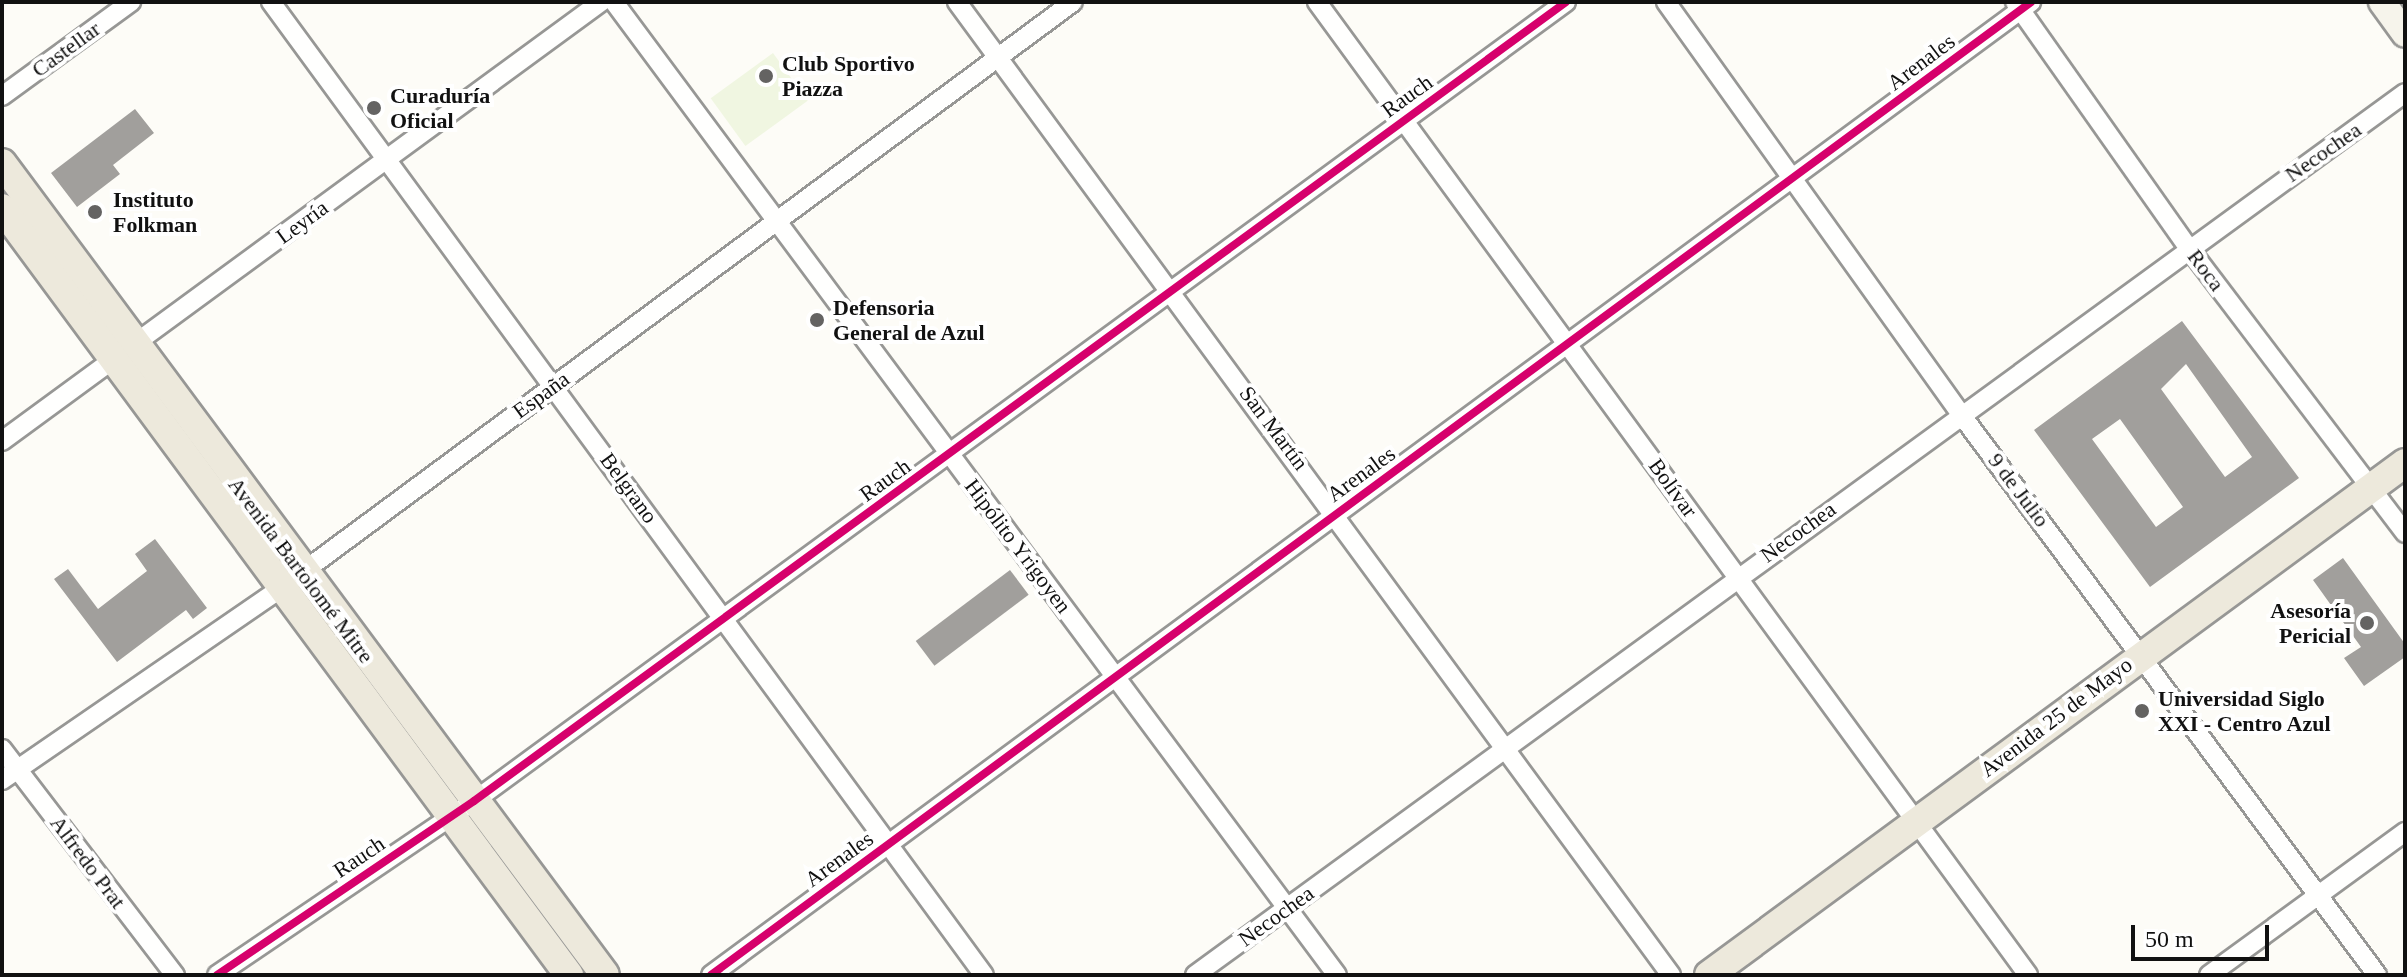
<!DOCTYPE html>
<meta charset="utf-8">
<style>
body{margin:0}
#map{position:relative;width:2407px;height:977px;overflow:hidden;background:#fdfcf7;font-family:"Times New Roman",serif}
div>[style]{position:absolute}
.pitch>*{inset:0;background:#f0f6e1;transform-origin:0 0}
.building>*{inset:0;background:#a19f9c;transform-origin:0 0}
.roads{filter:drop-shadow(2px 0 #979795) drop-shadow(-2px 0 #979795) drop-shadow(0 2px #979795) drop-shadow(0 -2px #979795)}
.street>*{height:18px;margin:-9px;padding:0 9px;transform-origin:9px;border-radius:9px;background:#fffffe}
.secondary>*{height:26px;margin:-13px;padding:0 13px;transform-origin:13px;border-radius:13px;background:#f6f4eb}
.primary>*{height:28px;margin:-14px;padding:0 14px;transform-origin:14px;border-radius:14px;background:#ede9dc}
.cycleway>*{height:8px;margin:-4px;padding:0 4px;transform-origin:4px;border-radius:4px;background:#d6006c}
.dots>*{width:22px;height:22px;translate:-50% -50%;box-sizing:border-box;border:4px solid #fff;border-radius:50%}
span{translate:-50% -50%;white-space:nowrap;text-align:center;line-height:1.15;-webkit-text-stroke:8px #fff;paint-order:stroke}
.street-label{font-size:22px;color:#111}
.poi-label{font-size:22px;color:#111;font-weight:700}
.left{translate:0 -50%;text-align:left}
.right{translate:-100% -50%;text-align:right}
.frame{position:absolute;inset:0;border:4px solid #111;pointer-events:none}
.scale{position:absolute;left:2131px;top:925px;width:138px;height:36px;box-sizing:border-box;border:4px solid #111;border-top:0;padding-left:10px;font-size:24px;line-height:28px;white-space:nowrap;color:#111;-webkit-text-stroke:6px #fff;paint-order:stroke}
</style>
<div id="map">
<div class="pitch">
<div style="left:773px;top:53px;width:59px;height:77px;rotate:54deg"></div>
</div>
<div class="building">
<div style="clip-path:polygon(135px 109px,154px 133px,113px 165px,120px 174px,77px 207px,51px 173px)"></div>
<div style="clip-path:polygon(evenodd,2182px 321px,2299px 478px,2150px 587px,2034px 430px,2182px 321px,2186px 364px,2252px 457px,2225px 477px,2161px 389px,2186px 364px,2182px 321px,2120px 419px,2183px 507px,2156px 527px,2092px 439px,2120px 419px)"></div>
<div style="clip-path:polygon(155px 539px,207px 608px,193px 619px,186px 610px,117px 662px,54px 579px,68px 569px,98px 609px,147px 571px,135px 554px)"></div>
<div style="clip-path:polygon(2343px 558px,2405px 644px,2405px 657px,2364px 686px,2344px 658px,2361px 647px,2313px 580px)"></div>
<div style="left:1010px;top:570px;width:31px;height:118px;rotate:53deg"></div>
</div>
<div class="roads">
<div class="street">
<div style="left:271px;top:2px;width:1206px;rotate:53.77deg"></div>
<div style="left:614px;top:2px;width:1212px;rotate:53.39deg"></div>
<div style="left:957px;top:2px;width:1207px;rotate:53.73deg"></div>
<div style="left:1317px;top:2px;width:1205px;rotate:53.84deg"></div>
<div style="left:1666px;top:2px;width:505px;rotate:54.42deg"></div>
<div style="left:1960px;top:413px;width:700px;rotate:53.42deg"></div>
<div style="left:2015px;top:2px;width:300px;rotate:54.8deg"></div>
<div style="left:2188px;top:247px;width:359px;rotate:52.8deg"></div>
<div style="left:2px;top:96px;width:160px;rotate:-36.1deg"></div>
<div style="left:2px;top:441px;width:743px;rotate:-36.24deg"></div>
<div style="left:2px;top:749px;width:285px;rotate:52.6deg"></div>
<div style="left:2px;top:780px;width:339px;rotate:-34.5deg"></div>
<div style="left:281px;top:588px;width:985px;rotate:-36.5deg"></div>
<div style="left:217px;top:975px;width:310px;rotate:-34.1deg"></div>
<div style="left:474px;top:801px;width:1353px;rotate:-36.19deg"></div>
<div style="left:711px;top:975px;width:1640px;rotate:-36.39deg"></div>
<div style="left:1195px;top:975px;width:1497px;rotate:-36.09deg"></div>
<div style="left:2209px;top:975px;width:243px;rotate:-36.1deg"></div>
</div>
<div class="secondary">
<div style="left:2382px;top:2px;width:39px;rotate:54deg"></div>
</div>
<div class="primary">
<div style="left:2px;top:163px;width:1011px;rotate:53.4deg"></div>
<div style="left:2px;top:208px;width:954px;rotate:53.53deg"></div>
<div style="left:1709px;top:975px;width:864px;rotate:-36.34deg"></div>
</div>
</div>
<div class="cycleway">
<div style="left:217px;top:975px;width:310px;rotate:-34.1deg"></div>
<div style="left:474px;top:801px;width:1353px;rotate:-36.19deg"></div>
<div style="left:711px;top:975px;width:1640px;rotate:-36.39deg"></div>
</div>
<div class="dots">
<div style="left:766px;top:76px;background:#646362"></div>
<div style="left:374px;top:108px;background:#646362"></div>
<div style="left:95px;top:212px;background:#646362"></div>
<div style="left:817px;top:320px;background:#646362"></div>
<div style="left:2367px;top:623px;background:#646362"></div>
<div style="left:2142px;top:711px;background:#646362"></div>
</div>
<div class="street-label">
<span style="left:66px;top:49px;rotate:-36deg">Castellar</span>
<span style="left:1921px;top:62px;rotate:-37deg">Arenales</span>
<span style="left:1407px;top:96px;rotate:-36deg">Rauch</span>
<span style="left:2323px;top:152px;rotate:-35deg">Necochea</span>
<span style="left:302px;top:222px;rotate:-36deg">Leyría</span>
<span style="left:2206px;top:270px;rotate:53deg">Roca</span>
<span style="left:541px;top:395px;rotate:-36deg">España</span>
<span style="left:1274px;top:428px;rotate:53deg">San Martín</span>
<span style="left:1361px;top:474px;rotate:-36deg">Arenales</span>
<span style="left:885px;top:480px;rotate:-36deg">Rauch</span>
<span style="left:629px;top:488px;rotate:54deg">Belgrano</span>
<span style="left:1673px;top:488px;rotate:54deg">Bolívar</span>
<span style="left:2019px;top:490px;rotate:53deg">9 de Julio</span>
<span style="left:1798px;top:532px;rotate:-36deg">Necochea</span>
<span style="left:1018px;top:546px;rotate:53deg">Hipólito Yrigoyen</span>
<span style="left:301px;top:570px;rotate:53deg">Avenida Bartolomé Mitre</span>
<span style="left:2056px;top:717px;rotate:-37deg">Avenida 25 de Mayo</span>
<span style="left:359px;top:857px;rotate:-34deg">Rauch</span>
<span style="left:839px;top:859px;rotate:-36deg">Arenales</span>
<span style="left:88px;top:862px;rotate:53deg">Alfredo Prat</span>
<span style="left:1276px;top:916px;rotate:-36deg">Necochea</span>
</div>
<div class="poi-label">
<span class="left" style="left:782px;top:76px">Club Sportivo<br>Piazza</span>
<span class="left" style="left:390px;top:108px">Curaduría<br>Oficial</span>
<span class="left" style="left:113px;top:212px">Instituto<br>Folkman</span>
<span class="left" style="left:833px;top:320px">Defensoria<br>General de Azul</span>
<span class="right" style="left:2351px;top:623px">Asesoría<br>Pericial</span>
<span class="left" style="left:2158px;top:711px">Universidad Siglo<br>XXI - Centro Azul</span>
</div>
<div class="frame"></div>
<div class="scale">50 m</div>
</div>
